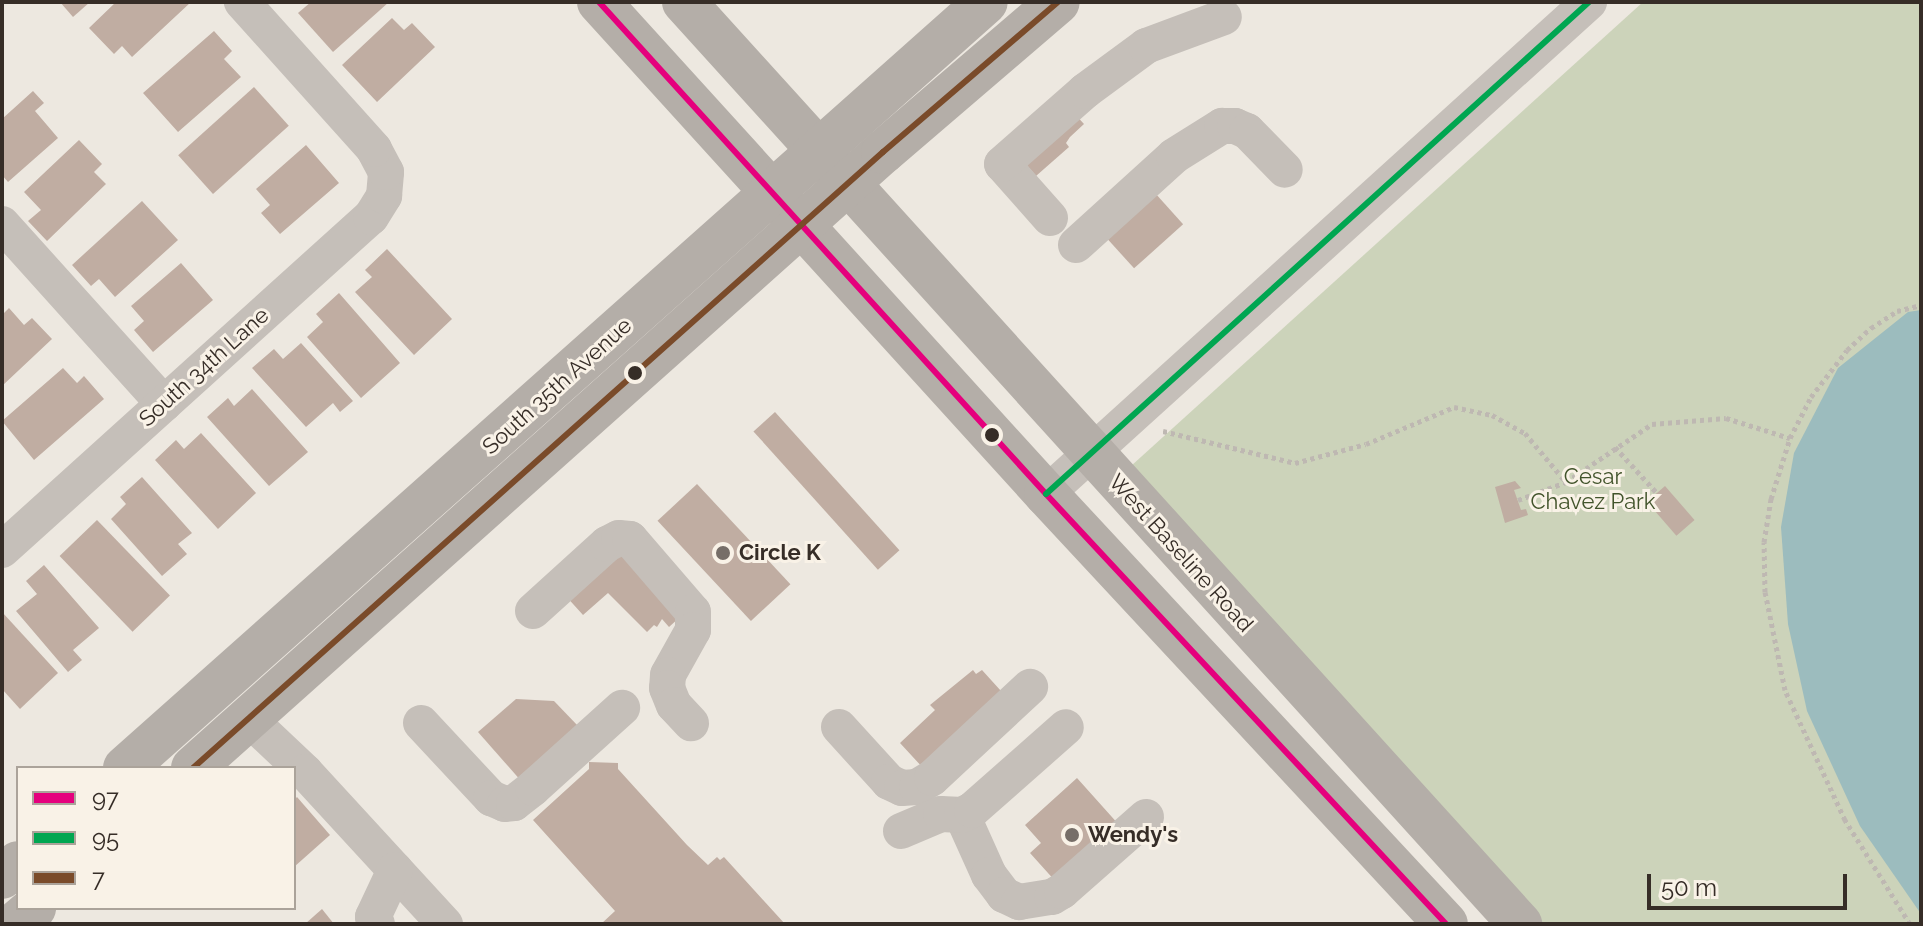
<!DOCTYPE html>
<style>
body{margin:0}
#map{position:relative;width:1923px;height:926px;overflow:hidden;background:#ede8e0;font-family:Raleway,sans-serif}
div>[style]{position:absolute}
.green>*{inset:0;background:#ccd3ba}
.water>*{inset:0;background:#9cbcbe}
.building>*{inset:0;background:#c0ada2;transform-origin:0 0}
.path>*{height:5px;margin-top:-2.5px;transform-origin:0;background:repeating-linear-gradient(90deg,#beb8b2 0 4px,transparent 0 8px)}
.minor>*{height:36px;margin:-18px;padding:0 18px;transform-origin:18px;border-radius:18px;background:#c5bfb9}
.major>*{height:44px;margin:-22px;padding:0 22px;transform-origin:22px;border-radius:22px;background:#b4aea8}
.bus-1>*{height:6px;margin:-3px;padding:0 3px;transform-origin:3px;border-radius:3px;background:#e5007d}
.bus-2>*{height:6px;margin:-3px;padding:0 3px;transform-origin:3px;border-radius:3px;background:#00a651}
.bus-3>*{height:6px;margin:-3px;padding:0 3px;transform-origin:3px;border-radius:3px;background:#7a4b2a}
.dots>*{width:22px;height:22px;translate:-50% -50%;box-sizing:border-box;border:4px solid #f9f2e7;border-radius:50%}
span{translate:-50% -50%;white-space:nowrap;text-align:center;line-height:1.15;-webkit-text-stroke:6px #f9f2e7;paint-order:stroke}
.street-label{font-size:22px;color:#362d27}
.park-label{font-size:22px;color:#42542b}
.poi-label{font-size:22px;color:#362d27;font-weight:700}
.left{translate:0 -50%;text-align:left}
.frame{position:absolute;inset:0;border:4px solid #362d27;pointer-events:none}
.legend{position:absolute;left:16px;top:766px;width:280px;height:144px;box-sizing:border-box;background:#f9f2e7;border:2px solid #aba39a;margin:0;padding:10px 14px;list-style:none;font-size:24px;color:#362d27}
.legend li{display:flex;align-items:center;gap:16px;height:40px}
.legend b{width:40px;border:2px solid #aba39a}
.scale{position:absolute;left:1647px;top:874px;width:200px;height:36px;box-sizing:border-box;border:4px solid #362d27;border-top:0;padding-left:10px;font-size:24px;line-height:28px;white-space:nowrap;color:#362d27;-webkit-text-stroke:6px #f9f2e7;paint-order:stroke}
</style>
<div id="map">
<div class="green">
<div style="clip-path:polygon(1643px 2px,1921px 2px,1921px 924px,1544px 924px,1131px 466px)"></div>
</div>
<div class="water">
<div style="clip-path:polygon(1921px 310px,1921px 914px,1860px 826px,1807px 711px,1788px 624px,1781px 527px,1794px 453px,1838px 368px,1908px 312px)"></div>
</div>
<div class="building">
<div style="clip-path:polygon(60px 2px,90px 2px,73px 17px)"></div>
<div style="clip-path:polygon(116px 2px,191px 2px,132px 57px,122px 46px,114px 54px,89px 28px)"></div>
<div style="clip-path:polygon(311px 2px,389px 2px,333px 52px,298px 13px)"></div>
<div style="clip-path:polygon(392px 18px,404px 30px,412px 23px,435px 47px,377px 102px,342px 65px)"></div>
<div style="clip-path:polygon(214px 31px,232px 51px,224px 59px,241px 77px,178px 132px,143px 93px)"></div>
<div style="left:254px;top:87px;width:52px;height:102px;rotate:48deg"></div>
<div style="clip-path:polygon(33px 91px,44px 103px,35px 111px,58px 138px,8px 182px,2px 175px,2px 119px)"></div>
<div style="clip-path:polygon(1072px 111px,1084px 124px,1070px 137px,1066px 143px,1069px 147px,1036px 176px,1025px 163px)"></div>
<div style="clip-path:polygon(79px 140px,102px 164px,94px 172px,106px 184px,47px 241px,28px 221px,41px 210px,24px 192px)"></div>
<div style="clip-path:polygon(306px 145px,339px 183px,280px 234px,261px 213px,270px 205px,256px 189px)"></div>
<div style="left:1155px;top:193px;width:42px;height:66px;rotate:48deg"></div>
<div style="clip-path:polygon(142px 201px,178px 240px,115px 297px,99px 279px,91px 286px,72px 265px)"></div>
<div style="clip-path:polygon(387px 249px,452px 319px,414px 355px,355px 292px,372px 277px,365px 270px)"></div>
<div style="clip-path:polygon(181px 263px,213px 300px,153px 352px,134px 330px,144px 321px,131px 306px)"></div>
<div style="clip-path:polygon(339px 293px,400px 363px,361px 398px,307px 337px,323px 322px,316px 314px)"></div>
<div style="clip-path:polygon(9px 308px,24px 325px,32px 318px,52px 339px,2px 386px,2px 315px)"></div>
<div style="clip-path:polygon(301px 343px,353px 401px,340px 412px,333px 403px,306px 427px,252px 368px,274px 349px,283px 359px)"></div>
<div style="clip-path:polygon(63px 368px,77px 383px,84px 376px,104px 399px,34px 460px,2px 421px)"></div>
<div style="clip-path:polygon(252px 389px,308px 452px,269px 486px,207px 417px,228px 398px,234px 406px)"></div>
<div style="left:775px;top:412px;width:186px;height:29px;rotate:48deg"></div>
<div style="clip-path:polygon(201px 433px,256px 493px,218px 529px,155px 460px,176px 440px,184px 449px)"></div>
<div style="clip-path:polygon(142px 477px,192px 533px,178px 544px,187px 554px,162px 576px,111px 519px,126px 504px,120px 497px)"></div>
<div style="clip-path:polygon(1515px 481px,1521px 488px,1514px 490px,1521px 510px,1526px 509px,1528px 515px,1505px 523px,1495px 487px)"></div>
<div style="left:697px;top:484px;width:137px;height:54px;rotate:47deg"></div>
<div style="left:1665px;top:486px;width:45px;height:24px;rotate:49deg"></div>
<div style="left:97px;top:520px;width:105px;height:52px;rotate:46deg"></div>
<div style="clip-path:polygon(623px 542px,680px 617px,669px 627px,662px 619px,657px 627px,654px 625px,647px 632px,608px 593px,583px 615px,564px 594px)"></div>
<div style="clip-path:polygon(44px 565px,99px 628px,73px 650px,82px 660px,68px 672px,16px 611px,37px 594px,26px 581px)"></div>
<div style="clip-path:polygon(2px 612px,58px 673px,20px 709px,2px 689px)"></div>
<div style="clip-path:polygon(973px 670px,976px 674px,982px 670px,1001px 691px,924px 769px,900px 743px,935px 710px,930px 705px)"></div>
<div style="clip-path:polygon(516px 699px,554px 701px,579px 727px,522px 782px,478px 732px)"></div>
<div style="clip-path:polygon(589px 762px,618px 763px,618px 769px,687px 845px,708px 865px,717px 857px,720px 860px,724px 857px,785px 924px,601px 924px,615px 911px,533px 820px,589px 769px)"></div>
<div style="clip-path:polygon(1077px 778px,1120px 826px,1057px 883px,1030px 853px,1041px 843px,1025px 825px)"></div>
<div style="clip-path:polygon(297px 797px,330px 835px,294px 867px,294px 800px)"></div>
<div style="clip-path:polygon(322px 909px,334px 924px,305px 924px)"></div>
</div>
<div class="path">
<div style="left:1163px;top:431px;width:136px;rotate:13.6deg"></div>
<div style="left:1295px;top:463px;width:73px;rotate:-15deg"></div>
<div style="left:1366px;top:444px;width:95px;rotate:-22.8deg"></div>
<div style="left:1454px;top:407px;width:39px;rotate:12deg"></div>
<div style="left:1492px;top:415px;width:38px;rotate:29deg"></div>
<div style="left:1525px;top:433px;width:64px;rotate:50.1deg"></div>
<div style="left:1615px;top:447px;width:62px;rotate:47.6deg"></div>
<div style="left:1518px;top:500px;width:51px;rotate:-20.6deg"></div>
<div style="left:1566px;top:482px;width:104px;rotate:-34deg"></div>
<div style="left:1652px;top:424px;width:74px;rotate:-4.6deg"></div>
<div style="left:1726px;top:418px;width:67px;rotate:17.4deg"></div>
<div style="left:1910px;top:924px;width:123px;rotate:-122deg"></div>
<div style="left:1845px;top:820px;width:143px;rotate:-114.8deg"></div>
<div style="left:1785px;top:690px;width:100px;rotate:-101.5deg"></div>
<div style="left:1765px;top:592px;width:50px;rotate:-91.1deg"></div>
<div style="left:1764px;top:542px;width:44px;rotate:-80.8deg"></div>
<div style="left:1771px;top:499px;width:64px;rotate:-72.7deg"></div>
<div style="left:1790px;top:438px;width:46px;rotate:-62.9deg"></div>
<div style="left:1811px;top:397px;width:59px;rotate:-52.5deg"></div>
<div style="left:1847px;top:350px;width:33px;rotate:-43deg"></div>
<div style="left:1871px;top:328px;width:31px;rotate:-33deg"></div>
<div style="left:1897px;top:311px;width:25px;rotate:-14deg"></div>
</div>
<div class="minor">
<div style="left:1050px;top:218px;width:72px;rotate:-131.6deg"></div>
<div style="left:1002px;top:164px;width:111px;rotate:-41.3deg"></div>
<div style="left:1085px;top:91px;width:76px;rotate:-36.4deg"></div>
<div style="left:1146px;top:46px;width:83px;rotate:-20.4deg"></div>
<div style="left:2px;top:224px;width:242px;rotate:48deg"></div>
<div style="left:1076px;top:245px;width:132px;rotate:-42.2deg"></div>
<div style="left:1174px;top:156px;width:57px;rotate:-32deg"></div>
<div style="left:1222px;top:126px;width:13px"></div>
<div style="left:1235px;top:126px;width:13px;rotate:23deg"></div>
<div style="left:1247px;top:131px;width:54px;rotate:45.7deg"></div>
<div style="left:1046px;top:494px;width:733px;rotate:-42.18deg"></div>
<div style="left:2px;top:550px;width:497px;rotate:-42.1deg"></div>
<div style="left:371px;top:217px;width:25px;rotate:-58deg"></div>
<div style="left:384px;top:196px;width:24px;rotate:-85deg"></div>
<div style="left:386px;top:172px;width:26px;rotate:-118deg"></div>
<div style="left:374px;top:149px;width:198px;rotate:-131.9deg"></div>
<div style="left:533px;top:611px;width:100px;rotate:-42.2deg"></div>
<div style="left:607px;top:544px;width:13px;rotate:-27deg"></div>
<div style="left:619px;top:538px;width:11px;rotate:5deg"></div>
<div style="left:630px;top:539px;width:96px;rotate:49.2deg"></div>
<div style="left:693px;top:612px;width:18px;rotate:90deg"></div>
<div style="left:693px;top:630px;width:51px;rotate:119.1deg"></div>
<div style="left:668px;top:675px;width:13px;rotate:94deg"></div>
<div style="left:667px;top:688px;width:18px;rotate:68deg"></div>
<div style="left:674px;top:705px;width:25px;rotate:47deg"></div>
<div style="left:249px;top:719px;width:77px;rotate:43.4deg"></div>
<div style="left:305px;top:772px;width:207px;rotate:47.4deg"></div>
<div style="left:421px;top:723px;width:103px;rotate:47deg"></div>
<div style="left:491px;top:798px;width:15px;rotate:23deg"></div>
<div style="left:505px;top:804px;width:9px;rotate:-6deg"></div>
<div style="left:514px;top:803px;width:24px;rotate:-38deg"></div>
<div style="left:533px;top:788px;width:120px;rotate:-42deg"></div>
<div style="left:839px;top:727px;width:74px;rotate:47.7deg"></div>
<div style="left:889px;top:782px;width:14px;rotate:25deg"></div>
<div style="left:902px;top:788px;width:15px;rotate:-4deg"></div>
<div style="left:917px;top:787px;width:17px;rotate:-31deg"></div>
<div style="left:932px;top:778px;width:134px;rotate:-42.9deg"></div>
<div style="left:962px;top:815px;width:66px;rotate:65.8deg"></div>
<div style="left:989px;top:875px;width:25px;rotate:53deg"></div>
<div style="left:1004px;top:895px;width:17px;rotate:25deg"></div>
<div style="left:1019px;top:902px;width:33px;rotate:-9deg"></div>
<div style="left:1052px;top:897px;width:12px;rotate:-31deg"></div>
<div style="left:1062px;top:891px;width:112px;rotate:-41.4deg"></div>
<div style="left:901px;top:831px;width:43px;rotate:-23deg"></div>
<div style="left:941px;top:814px;width:21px;rotate:3deg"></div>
<div style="left:962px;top:815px;width:11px;rotate:-27deg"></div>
<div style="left:972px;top:810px;width:125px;rotate:-41.4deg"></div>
<div style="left:377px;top:924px;width:8px;rotate:-120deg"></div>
<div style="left:373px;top:917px;width:52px;rotate:-64.9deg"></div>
</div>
<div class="major">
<div style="left:599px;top:2px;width:665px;rotate:47.74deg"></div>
<div style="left:1046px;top:494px;width:587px;rotate:47.07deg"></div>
<div style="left:684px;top:2px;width:1245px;rotate:47.8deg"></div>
<div style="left:125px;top:768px;width:1152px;rotate:-41.66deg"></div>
<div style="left:193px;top:768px;width:925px;rotate:-41.76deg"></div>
<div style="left:883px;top:152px;width:230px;rotate:-40.6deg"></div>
<div style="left:2px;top:877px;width:21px;rotate:-41deg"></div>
<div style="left:15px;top:924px;width:25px;rotate:-40deg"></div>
</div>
<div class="bus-1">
<div style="left:599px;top:2px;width:665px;rotate:47.74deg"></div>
<div style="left:1046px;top:494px;width:587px;rotate:47.07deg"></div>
</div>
<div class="bus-2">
<div style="left:1046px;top:494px;width:733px;rotate:-42.18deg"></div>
</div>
<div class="bus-3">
<div style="left:193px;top:768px;width:925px;rotate:-41.76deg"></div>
<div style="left:883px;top:152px;width:230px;rotate:-40.6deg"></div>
</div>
<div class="dots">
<div style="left:635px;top:373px;background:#362d27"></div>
<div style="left:992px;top:435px;background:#362d27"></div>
<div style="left:723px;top:553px;background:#766e68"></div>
<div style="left:1072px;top:835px;background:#766e68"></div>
</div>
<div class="street-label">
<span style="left:204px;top:367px;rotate:-42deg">South 34th Lane</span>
<span style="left:557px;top:386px;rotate:-42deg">South 35th Avenue</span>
<span style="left:1181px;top:553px;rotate:48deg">West Baseline Road</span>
</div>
<div class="park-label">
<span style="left:1593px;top:489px">Cesar<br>Chavez Park</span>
</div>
<div class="poi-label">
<span class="left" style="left:739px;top:553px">Circle K</span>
<span class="left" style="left:1088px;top:835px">Wendy's</span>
</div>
<div class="frame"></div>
<ul class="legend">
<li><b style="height:10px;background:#e5007d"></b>97</li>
<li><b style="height:10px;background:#00a651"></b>95</li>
<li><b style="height:10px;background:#7a4b2a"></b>7</li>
</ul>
<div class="scale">50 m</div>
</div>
